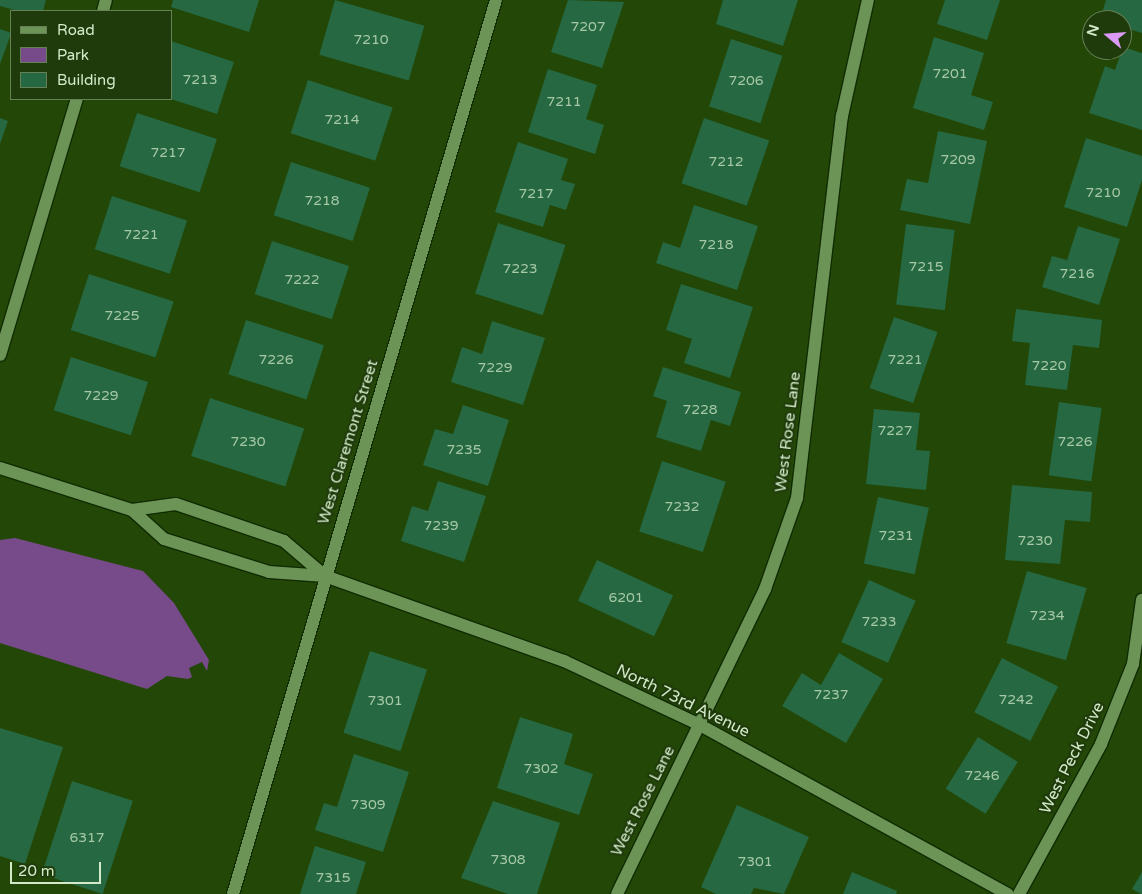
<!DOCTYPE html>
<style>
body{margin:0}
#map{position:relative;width:1142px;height:894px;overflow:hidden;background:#234706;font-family:"Varela Round",sans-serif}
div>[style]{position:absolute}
.green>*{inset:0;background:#774a8a}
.building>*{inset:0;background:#256842;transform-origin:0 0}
.roads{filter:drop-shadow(1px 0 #102b00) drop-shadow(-1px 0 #102b00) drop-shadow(0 1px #102b00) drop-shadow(0 -1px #102b00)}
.minor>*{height:12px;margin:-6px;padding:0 6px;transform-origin:6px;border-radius:6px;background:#6c9456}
span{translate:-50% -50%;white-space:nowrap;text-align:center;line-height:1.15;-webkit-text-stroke:4.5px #1f3b0c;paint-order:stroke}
.number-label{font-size:14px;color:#a8c9a6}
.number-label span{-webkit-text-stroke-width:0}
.street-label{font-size:16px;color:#d3e9c8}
.legend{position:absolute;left:10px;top:10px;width:162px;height:90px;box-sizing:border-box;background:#1f3b0c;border:1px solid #678157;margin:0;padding:6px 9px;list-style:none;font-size:15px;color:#d3e9c8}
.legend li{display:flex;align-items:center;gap:10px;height:25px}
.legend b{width:25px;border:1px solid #678157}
.north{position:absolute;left:1082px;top:10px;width:50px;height:50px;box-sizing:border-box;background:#1f3b0c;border:1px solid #678157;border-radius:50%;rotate:288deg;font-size:14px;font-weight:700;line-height:20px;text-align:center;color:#d3e9c8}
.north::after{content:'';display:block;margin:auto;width:18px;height:22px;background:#da9af6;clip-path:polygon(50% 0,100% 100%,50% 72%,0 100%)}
.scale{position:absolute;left:10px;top:862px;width:91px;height:22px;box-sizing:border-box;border:2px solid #d3e9c8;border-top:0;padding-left:6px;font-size:15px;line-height:18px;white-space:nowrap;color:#d3e9c8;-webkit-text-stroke:4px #1f3b0c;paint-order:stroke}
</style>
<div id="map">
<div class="green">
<div style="clip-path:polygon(15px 538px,143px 571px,174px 603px,209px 660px,207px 671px,202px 662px,189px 668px,192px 677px,188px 679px,167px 676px,147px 689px,0 643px,0 540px)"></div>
</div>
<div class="building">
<div style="clip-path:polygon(0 0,46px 0,43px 11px,18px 11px,0 6px)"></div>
<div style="clip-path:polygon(173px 0,259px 0,249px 32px,171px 7px)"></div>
<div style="left:335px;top:0;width:93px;height:57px;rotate:16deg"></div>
<div style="clip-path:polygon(568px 0,624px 2px,602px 68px,551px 52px)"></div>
<div style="clip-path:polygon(723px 0,798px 0,783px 46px,716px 24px)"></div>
<div style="clip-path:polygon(945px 0,1000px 0,987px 40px,937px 24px)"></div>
<div style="clip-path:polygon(1106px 0,1142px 0,1142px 33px,1122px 27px,1122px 20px,1100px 20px)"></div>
<div style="left:0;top:29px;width:12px;height:65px;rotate:20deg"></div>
<div style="clip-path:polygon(934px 37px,984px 53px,971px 95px,993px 102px,984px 130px,913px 108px)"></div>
<div style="left:731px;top:39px;width:54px;height:71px;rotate:18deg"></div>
<div style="clip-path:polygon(171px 41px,234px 62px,217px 114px,171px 99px)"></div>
<div style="clip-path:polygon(1123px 47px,1142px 53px,1142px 130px,1089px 113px,1105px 66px,1115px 70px)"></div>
<div style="clip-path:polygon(548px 69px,597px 85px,586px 119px,604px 125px,595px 154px,528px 132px)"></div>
<div style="left:308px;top:80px;width:89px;height:56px;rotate:18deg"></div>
<div style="left:137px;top:113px;width:84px;height:56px;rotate:18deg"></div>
<div style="clip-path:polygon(0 118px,8px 121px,0 144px)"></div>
<div style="left:704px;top:118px;width:69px;height:69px;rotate:19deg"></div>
<div style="clip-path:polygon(938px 131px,987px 141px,970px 224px,900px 210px,907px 179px,928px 183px)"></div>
<div style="clip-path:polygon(1086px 138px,1142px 156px,1142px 180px,1127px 227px,1064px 207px)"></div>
<div style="clip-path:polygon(518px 142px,568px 159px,561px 180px,575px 184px,566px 210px,550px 205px,543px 227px,495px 212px)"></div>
<div style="left:291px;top:162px;width:83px;height:56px;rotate:18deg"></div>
<div style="left:112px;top:196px;width:79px;height:56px;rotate:18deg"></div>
<div style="clip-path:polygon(694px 205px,758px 226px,737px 290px,656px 263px,663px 242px,680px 248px)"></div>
<div style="left:498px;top:223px;width:71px;height:74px;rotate:18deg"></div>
<div style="left:906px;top:224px;width:49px;height:81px;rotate:7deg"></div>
<div style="clip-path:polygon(1078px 226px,1120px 239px,1099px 305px,1042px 287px,1052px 256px,1067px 260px)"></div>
<div style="left:272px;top:241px;width:81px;height:56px;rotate:18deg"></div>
<div style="left:89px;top:274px;width:89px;height:59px;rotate:18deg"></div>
<div style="clip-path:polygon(681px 284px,753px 307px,730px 378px,684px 363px,692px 339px,666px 330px)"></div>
<div style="clip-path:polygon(1016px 309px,1102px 320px,1099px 348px,1073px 345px,1067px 390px,1025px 385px,1030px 343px,1012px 341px)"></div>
<div style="left:894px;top:317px;width:46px;height:75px;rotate:19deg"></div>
<div style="left:246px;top:320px;width:82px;height:57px;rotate:18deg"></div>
<div style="clip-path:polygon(492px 321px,545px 338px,523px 405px,451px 382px,462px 347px,482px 354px)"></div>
<div style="left:71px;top:357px;width:81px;height:56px;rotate:18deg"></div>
<div style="clip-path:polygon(663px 367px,741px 392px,730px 426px,711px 420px,701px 451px,656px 437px,667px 401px,653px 396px)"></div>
<div style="left:210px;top:398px;width:99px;height:61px;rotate:18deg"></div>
<div style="left:1059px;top:402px;width:43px;height:74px;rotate:8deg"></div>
<div style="clip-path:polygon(463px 405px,509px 420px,488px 486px,423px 465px,435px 429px,453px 434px)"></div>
<div style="clip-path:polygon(874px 409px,920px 413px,916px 450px,930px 451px,926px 490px,866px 484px)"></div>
<div style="left:662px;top:461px;width:67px;height:74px;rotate:18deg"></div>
<div style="clip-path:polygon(438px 481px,486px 496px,464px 562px,401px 541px,412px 506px,428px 511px)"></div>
<div style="clip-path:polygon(1012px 485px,1092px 492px,1090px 522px,1065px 520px,1060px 564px,1005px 560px)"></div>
<div style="left:878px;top:497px;width:52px;height:68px;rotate:12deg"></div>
<div style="left:597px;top:560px;width:84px;height:45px;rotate:25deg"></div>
<div style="left:1027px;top:571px;width:62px;height:75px;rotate:16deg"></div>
<div style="left:869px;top:580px;width:51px;height:68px;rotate:24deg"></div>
<div style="left:370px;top:651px;width:60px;height:86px;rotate:18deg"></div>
<div style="clip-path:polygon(839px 653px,883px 679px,846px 743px,782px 706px,802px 673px,821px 685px)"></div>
<div style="left:1002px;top:658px;width:63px;height:61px;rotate:27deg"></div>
<div style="clip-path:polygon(520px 717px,573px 734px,564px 764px,593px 774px,579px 815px,497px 788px)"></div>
<div style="clip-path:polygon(0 728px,63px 747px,25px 864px,0 856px)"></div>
<div style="left:978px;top:737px;width:47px;height:61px;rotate:32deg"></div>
<div style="clip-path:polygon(354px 754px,409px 772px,383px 852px,315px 830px,324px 803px,337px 807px)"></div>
<div style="left:72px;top:781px;width:64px;height:98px;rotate:18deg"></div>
<div style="clip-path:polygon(493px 801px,560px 823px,537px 894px,508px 894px,461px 878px)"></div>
<div style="clip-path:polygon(737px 805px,809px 837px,784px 894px,754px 888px,751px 894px,716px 894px,701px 887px)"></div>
<div style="clip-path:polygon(315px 846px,366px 862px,356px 894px,300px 894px)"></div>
<div style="clip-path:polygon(852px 872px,897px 891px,896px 894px,843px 894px)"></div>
<div style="clip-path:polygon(1142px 872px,1142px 894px,1141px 894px,1132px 889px)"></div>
</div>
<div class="roads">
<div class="minor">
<div style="left:103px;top:11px;width:11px;rotate:-75deg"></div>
<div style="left:0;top:355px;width:267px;rotate:-73.3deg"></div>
<div style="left:0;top:468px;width:139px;rotate:17.7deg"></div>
<div style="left:132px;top:510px;width:44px;rotate:-7.8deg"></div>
<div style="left:176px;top:504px;width:114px;rotate:18.9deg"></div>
<div style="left:284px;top:541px;width:54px;rotate:40.5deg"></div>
<div style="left:132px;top:510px;width:43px;rotate:42.2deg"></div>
<div style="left:164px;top:539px;width:110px;rotate:17.4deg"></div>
<div style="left:269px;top:572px;width:56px;rotate:4.1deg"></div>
<div style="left:325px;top:576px;width:254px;rotate:19.6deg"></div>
<div style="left:564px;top:661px;width:150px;rotate:25.2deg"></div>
<div style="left:700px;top:725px;width:351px;rotate:28.8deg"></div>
<div style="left:233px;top:894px;width:932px;rotate:-73.61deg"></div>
<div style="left:617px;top:894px;width:339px;rotate:-64.1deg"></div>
<div style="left:765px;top:589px;width:96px;rotate:-70.6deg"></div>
<div style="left:797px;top:498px;width:385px;rotate:-83.3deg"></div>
<div style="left:842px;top:116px;width:119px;rotate:-77.4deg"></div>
<div style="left:1019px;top:894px;width:171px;rotate:-61.3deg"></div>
<div style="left:1101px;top:744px;width:86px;rotate:-68.2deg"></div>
<div style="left:1133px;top:664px;width:65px;rotate:-82deg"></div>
</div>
</div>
<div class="number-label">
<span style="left:588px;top:27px">7207</span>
<span style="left:371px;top:40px">7210</span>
<span style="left:950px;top:74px">7201</span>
<span style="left:200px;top:80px">7213</span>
<span style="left:746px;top:81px">7206</span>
<span style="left:564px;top:102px">7211</span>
<span style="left:342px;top:120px">7214</span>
<span style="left:168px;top:153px">7217</span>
<span style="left:958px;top:160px">7209</span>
<span style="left:726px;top:162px">7212</span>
<span style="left:1103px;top:193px">7210</span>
<span style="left:536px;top:194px">7217</span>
<span style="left:322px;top:201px">7218</span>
<span style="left:141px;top:235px">7221</span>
<span style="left:716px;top:245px">7218</span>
<span style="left:926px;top:267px">7215</span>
<span style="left:520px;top:269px">7223</span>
<span style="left:1077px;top:274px">7216</span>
<span style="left:302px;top:280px">7222</span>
<span style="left:122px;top:316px">7225</span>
<span style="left:276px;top:360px">7226</span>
<span style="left:905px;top:360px">7221</span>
<span style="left:1049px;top:366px">7220</span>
<span style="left:495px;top:368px">7229</span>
<span style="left:101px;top:396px">7229</span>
<span style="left:700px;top:410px">7228</span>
<span style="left:895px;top:431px">7227</span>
<span style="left:248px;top:442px">7230</span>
<span style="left:1075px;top:442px">7226</span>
<span style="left:464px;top:450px">7235</span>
<span style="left:682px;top:507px">7232</span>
<span style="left:441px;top:526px">7239</span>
<span style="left:896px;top:536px">7231</span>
<span style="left:1035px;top:541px">7230</span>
<span style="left:626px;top:598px">6201</span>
<span style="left:1047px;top:616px">7234</span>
<span style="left:879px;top:622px">7233</span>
<span style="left:831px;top:695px">7237</span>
<span style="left:1016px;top:700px">7242</span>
<span style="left:385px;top:701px">7301</span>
<span style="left:541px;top:769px">7302</span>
<span style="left:982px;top:776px">7246</span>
<span style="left:368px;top:805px">7309</span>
<span style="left:87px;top:838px">6317</span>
<span style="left:508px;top:860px">7308</span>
<span style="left:755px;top:862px">7301</span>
<span style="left:333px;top:878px">7315</span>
</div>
<div class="street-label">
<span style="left:788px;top:432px;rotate:-83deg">West Rose Lane</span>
<span style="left:348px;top:442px;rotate:-73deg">West Claremont Street</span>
<span style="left:683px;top:701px;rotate:26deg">North 73rd Avenue</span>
<span style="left:1072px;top:758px;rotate:-63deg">West Peck Drive</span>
<span style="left:643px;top:801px;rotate:-63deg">West Rose Lane</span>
</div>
<ul class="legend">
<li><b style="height:6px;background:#6c9456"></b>Road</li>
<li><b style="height:14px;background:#774a8a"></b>Park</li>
<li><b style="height:14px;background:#256842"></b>Building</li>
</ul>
<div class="north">N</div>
<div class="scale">20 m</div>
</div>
